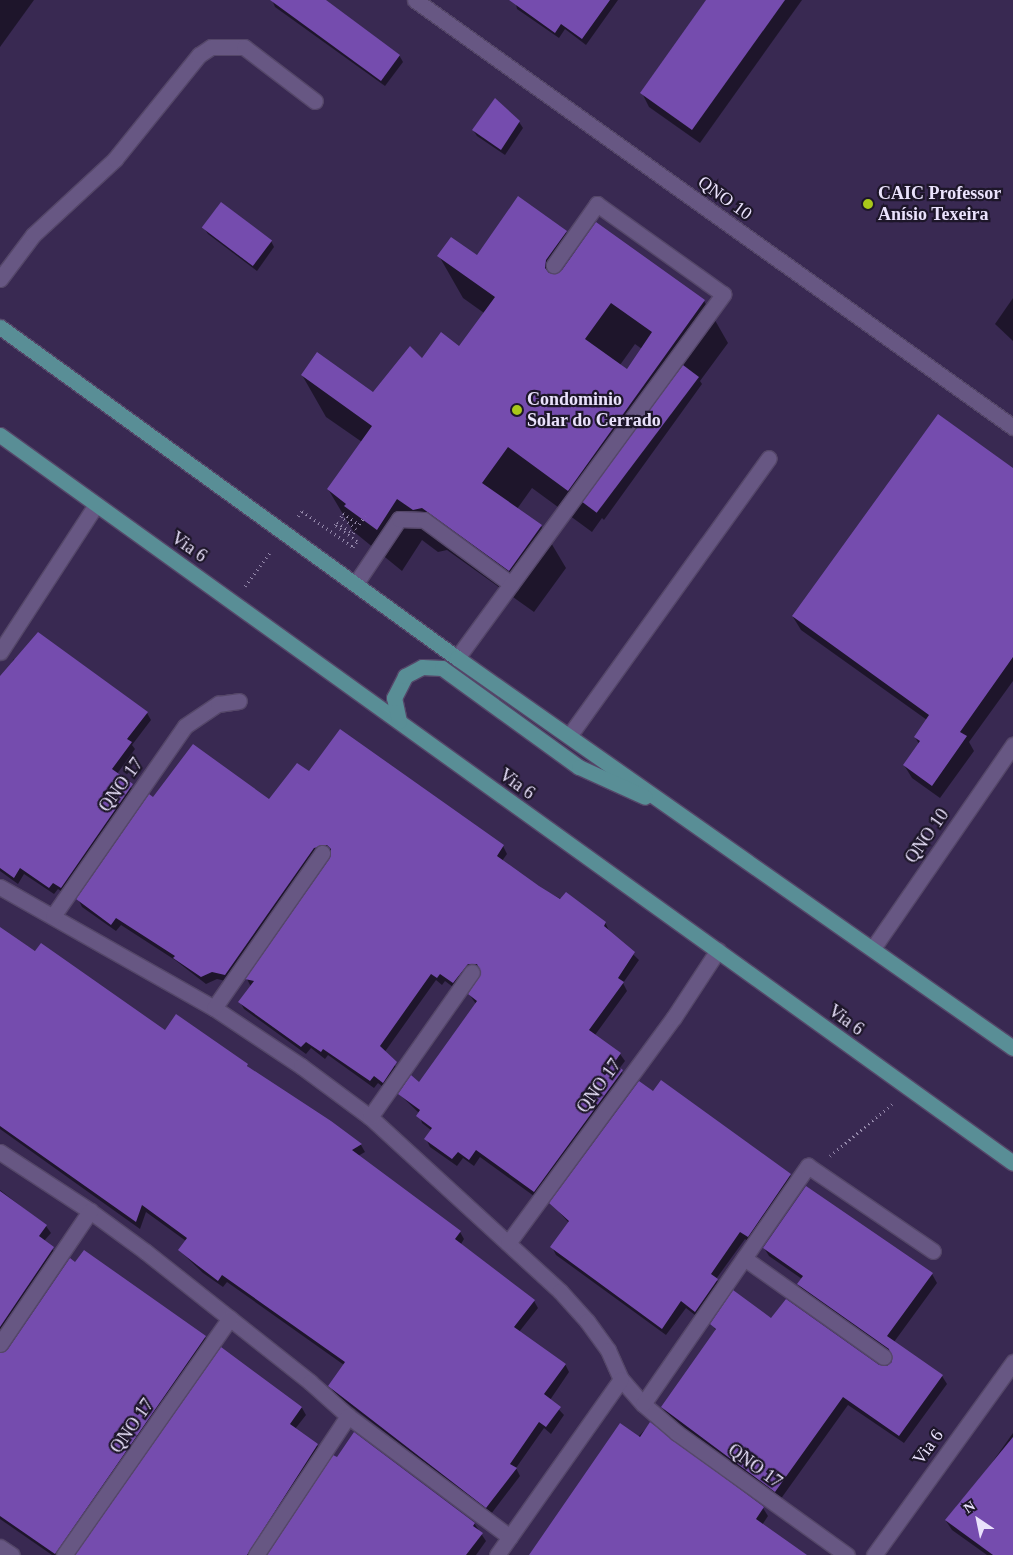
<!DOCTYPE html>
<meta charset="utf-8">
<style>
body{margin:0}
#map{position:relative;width:1013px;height:1555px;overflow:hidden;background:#392952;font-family:"Times New Roman",serif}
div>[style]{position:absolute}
.shadow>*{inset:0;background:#0007}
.building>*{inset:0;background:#754cae;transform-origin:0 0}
.path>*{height:3px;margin-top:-1.5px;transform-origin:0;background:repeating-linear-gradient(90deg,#978bad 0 1px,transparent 0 5px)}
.roads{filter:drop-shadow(1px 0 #554769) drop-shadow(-1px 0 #554769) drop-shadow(0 1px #554769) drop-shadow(0 -1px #554769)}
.minor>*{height:15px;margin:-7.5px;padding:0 7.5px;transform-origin:7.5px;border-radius:7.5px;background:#675783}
.major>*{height:15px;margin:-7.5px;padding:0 7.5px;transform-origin:7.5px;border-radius:7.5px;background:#598e96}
.dots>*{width:14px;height:14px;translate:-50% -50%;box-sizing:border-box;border:2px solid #1d1629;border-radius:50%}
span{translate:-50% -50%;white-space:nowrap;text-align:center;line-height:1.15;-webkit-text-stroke:4.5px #1d1629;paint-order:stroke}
.poi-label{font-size:18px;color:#eae2fc;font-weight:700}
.left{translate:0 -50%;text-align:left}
.street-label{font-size:18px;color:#eae2fc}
.north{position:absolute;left:953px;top:1495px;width:50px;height:50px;-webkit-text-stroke:4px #1d1629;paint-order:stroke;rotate:326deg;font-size:14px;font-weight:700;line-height:20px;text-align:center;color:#eae2fc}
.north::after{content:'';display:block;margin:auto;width:18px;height:22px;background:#eae2fc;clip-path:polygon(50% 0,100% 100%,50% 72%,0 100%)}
</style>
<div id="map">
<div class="shadow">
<div style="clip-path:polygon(0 0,34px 0,0 47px)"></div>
<div style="clip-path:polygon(272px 0,323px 0,399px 55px,403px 62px,385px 86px,275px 7px)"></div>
<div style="clip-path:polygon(515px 0,618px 0,586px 45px,565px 29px,559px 38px,517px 9px)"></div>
<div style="clip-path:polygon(708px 0,802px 0,700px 143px,649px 107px,642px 93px)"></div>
<div style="clip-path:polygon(519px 122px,523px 128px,505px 155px,477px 136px,473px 130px)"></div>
<div style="clip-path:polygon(204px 228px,271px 241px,274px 247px,257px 271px,208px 234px)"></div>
<div style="clip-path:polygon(evenodd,566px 232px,577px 251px,704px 301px,728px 343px,700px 381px,702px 384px,604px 520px,602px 518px,592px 532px,532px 488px,517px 509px,541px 526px,566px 568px,534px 612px,447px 550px,438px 552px,422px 540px,402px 571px,353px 531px,328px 489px,362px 442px,326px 417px,302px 375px,373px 394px,423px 360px,459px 348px,484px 313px,463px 298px,439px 256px,477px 256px,566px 232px,635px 344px,642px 349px,628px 371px,620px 365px,635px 344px)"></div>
<div style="clip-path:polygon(1013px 298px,1013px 341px,995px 324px)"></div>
<div style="clip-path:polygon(1013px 469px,1013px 681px,969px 742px,974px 751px,940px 798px,912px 778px,904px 765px,919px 744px,915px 737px,927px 720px,801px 630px,793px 617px)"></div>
<div style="clip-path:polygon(14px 659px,147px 713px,151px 720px,132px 745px,135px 749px,117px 774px,136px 792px,65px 894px,58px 889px,54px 894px,24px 874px,18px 884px,0 871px,0 681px)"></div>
<div style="clip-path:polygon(309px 773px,503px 846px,507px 854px,502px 861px,538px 887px,605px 922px,609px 931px,639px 960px,623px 983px,627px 991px,595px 1035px,620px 1054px,625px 1061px,619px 1069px,627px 1078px,538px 1199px,480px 1157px,474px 1166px,463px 1158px,457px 1166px,430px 1147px,426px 1139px,432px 1131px,422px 1123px,419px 1113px,399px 1094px,419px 1084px,476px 1004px,469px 994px,482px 971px,472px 971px,457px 990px,445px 981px,442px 985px,436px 980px,384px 1053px,400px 1071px,387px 1090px,378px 1083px,374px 1088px,328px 1055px,325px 1059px,311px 1048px,306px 1054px,244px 1009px,240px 1002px,251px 987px,247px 979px,331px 859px,332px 852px,318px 855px,230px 982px,217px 979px,206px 984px,175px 960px,121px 925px,116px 931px,82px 907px,78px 899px,153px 799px,270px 801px)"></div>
<div style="clip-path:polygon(0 929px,165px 1032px,247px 1065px,250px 1070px,361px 1145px,365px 1152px,358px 1156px,460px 1232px,464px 1239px,461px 1244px,534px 1301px,538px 1308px,519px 1332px,565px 1364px,569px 1372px,550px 1400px,564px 1415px,551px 1434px,544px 1428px,516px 1468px,520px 1476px,491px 1514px,334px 1393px,330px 1386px,344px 1365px,227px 1282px,223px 1287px,203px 1273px,179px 1250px,186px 1241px,146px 1212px,140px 1229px,0 1129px)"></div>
<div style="clip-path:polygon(653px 1093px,790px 1175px,794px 1183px,752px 1244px,745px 1239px,716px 1279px,722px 1288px,700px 1319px,686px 1308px,666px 1335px,556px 1255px,552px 1247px,569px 1223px,551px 1203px)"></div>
<div style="clip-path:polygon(806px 1187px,932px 1274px,937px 1283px,894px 1342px,942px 1376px,947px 1384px,904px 1443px,848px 1405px,780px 1500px,667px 1415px,662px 1407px,716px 1331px,712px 1324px,772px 1319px,878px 1366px,888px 1367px,893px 1362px,892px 1355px,803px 1292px,798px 1284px,802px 1279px,769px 1256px,764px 1248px)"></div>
<div style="clip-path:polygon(0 1190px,46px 1226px,51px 1233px,44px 1241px,58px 1255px,0 1340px)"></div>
<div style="clip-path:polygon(205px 1337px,209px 1344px,63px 1555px,52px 1555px,0 1519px,0 1355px)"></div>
<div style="clip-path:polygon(221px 1349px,302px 1408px,306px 1415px,295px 1429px,317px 1445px,321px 1452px,253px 1555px,76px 1555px)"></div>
<div style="clip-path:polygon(650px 1424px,763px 1508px,768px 1516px,762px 1525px,806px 1555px,530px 1555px)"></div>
<div style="clip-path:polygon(1013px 1433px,1013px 1555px,987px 1555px,952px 1530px,946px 1521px,961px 1500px,964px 1502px)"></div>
<div style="clip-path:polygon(474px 1523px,486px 1541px,476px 1555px,269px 1555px)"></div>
</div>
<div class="building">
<div style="clip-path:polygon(270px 0,326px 0,400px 55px,381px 81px)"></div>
<div style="clip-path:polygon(509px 0,610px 0,582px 39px,561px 24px,555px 33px)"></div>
<div style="clip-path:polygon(706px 0,785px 0,692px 130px,640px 93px)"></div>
<div style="clip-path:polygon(495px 98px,520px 121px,501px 150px,472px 130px)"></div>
<div style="clip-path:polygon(evenodd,518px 196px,567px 231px,546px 260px,545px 268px,549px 273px,562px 270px,596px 222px,705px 300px,568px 491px,508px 447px,482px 483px,542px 525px,509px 571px,422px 508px,413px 510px,397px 499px,377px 530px,344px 506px,346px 504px,327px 489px,372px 426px,301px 375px,317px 352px,373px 392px,410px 346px,422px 358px,441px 332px,459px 346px,495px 297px,437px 256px,451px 237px,477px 255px,518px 196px,611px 303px,652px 332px,627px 369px,585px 339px,611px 303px)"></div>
<div style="left:221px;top:202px;width:64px;height:32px;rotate:37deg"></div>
<div style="left:683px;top:365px;width:20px;height:170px;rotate:37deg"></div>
<div style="clip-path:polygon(938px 414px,1013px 468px,1013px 657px,960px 732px,967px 736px,932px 786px,903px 765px,920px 741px,914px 737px,929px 715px,792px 616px)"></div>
<div style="clip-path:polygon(38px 632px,148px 712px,127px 739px,132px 742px,112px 769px,133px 784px,61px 888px,53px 883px,49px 888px,20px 868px,14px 878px,0 868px,0 676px)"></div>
<div style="clip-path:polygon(340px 729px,504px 845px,497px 856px,539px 886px,560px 899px,566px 892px,606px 922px,604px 926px,635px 952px,618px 978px,624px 982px,589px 1030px,621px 1053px,614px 1063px,623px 1070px,534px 1192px,476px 1150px,469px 1160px,458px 1152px,452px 1159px,424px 1139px,432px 1128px,416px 1116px,420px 1110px,398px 1094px,411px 1075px,419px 1082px,477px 1001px,468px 994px,481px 973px,477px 964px,468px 964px,453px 983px,440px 974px,437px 978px,431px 974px,380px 1046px,397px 1062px,383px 1083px,374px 1076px,370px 1081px,323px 1049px,321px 1052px,306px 1042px,301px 1047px,238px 1002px,254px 981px,245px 979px,330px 858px,331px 849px,327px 845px,314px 848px,225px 975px,212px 972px,201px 977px,173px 958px,175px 956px,116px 918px,111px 925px,76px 899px,149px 794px,153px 797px,193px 744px,269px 799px,297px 763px,309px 771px)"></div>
<div style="clip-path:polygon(0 927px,35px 951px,41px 943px,165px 1030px,176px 1014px,248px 1064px,247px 1066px,331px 1121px,362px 1144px,352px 1150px,461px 1231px,455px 1239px,535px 1300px,514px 1327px,566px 1364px,544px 1394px,561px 1407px,546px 1427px,539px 1422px,510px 1464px,517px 1468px,486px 1508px,328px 1386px,345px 1362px,222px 1275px,218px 1281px,197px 1265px,178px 1250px,187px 1238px,142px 1205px,136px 1222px,0 1126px)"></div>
<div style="clip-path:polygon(661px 1080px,791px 1174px,748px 1237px,740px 1232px,711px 1274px,718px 1279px,695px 1312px,681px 1301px,662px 1329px,550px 1247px,569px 1221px,549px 1203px,639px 1081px,653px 1091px)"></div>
<div style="clip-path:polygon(806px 1186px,933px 1273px,887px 1336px,943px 1375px,899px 1436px,843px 1397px,775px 1492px,661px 1407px,716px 1329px,710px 1324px,733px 1290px,771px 1318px,786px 1299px,879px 1365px,887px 1366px,892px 1362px,889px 1349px,797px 1284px,803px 1276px,763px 1248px)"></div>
<div style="clip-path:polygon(0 1191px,47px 1225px,39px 1236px,54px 1247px,0 1327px)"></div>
<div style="clip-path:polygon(84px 1250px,206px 1336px,55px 1554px,0 1516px,0 1353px,8px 1349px,70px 1258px,75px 1262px)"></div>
<div style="clip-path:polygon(221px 1347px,302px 1407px,290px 1424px,318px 1444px,247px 1555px,75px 1555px)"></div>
<div style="clip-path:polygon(650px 1422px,764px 1507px,756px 1519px,807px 1555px,529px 1555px,620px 1423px,640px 1437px)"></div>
<div style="clip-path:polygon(354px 1432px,475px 1523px,473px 1526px,483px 1533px,466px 1555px,267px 1555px,333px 1455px,337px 1457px)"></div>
<div style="clip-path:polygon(1013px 1437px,1013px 1555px,993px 1555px,945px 1520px)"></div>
</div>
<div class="path">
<div style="left:298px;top:516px;width:6px;rotate:-51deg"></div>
<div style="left:302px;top:511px;width:62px;rotate:35.2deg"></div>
<div style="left:353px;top:547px;width:7px;rotate:-56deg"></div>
<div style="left:357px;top:541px;width:27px;rotate:-144deg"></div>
<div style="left:335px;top:525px;width:4px;rotate:-56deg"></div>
<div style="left:337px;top:522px;width:19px;rotate:35deg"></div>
<div style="left:353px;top:533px;width:5px;rotate:-53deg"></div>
<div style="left:356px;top:529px;width:19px;rotate:-141deg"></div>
<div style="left:341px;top:517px;width:4px;rotate:-63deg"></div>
<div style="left:343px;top:513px;width:19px;rotate:35deg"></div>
<div style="left:359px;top:524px;width:10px;rotate:-53deg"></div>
<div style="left:245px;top:586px;width:44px;rotate:-53.4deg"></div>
<div style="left:830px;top:1156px;width:81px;rotate:-40deg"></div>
</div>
<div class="roads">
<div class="minor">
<div style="left:415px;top:0;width:735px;rotate:35.53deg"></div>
<div style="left:0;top:279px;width:55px;rotate:-53.1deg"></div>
<div style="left:33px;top:235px;width:112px;rotate:-42.8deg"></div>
<div style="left:115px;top:159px;width:134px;rotate:-51.1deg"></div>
<div style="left:199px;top:55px;width:14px;rotate:-34deg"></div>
<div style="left:211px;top:47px;width:33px"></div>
<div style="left:244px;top:47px;width:89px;rotate:37.3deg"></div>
<div style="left:356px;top:583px;width:77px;rotate:-56.1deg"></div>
<div style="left:399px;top:519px;width:25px;rotate:2deg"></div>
<div style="left:424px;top:520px;width:108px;rotate:36.3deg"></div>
<div style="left:0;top:652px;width:176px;rotate:-56.9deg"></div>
<div style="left:457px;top:658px;width:451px;rotate:-53.8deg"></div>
<div style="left:723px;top:294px;width:155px;rotate:-144.5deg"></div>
<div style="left:597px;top:204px;width:75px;rotate:125.2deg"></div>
<div style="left:569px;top:736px;width:342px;rotate:-54.3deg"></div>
<div style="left:0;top:887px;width:246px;rotate:29.5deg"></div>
<div style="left:214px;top:1008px;width:105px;rotate:33.7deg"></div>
<div style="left:301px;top:1066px;width:86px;rotate:36.5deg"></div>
<div style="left:370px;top:1117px;width:258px;rotate:42.5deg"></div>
<div style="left:560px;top:1291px;width:40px;rotate:48deg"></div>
<div style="left:587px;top:1321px;width:36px;rotate:54deg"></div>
<div style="left:608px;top:1350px;width:32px;rotate:66deg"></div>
<div style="left:621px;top:1379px;width:33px;rotate:49deg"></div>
<div style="left:643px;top:1404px;width:45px;rotate:40.5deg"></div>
<div style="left:677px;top:1433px;width:209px;rotate:35.7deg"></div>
<div style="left:53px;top:916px;width:231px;rotate:-55.2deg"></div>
<div style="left:185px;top:726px;width:40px;rotate:-34deg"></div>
<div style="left:218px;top:704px;width:21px;rotate:-8deg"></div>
<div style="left:873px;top:948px;width:247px;rotate:-55.4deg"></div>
<div style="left:214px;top:1008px;width:189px;rotate:-55.1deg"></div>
<div style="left:370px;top:1117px;width:177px;rotate:-54.9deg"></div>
<div style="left:0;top:1152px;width:108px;rotate:33.2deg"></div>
<div style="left:90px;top:1211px;width:69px;rotate:36.2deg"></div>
<div style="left:146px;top:1252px;width:209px;rotate:38.4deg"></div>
<div style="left:310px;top:1382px;width:51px;rotate:41.8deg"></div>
<div style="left:348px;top:1416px;width:202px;rotate:36.8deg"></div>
<div style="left:508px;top:1243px;width:280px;rotate:-53.7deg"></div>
<div style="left:674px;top:1017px;width:80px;rotate:-56.7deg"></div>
<div style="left:744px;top:1258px;width:171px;rotate:35.3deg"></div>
<div style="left:0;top:1344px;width:161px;rotate:-55.9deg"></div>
<div style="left:643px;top:1404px;width:290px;rotate:-55.3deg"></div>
<div style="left:808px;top:1166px;width:151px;rotate:34.2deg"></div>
<div style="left:0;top:1547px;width:14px;rotate:34deg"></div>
<div style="left:64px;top:1555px;width:289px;rotate:-55deg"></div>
<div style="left:256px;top:1555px;width:167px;rotate:-56.5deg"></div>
<div style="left:497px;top:1555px;width:215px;rotate:-54.8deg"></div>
<div style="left:874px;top:1555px;width:238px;rotate:-54.2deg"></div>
</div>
<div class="major">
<div style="left:0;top:327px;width:564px;rotate:35.92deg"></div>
<div style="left:457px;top:658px;width:679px;rotate:35.05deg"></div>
<div style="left:0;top:435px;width:1247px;rotate:35.7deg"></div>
<div style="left:399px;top:721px;width:24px;rotate:-102deg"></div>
<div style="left:394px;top:698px;width:25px;rotate:-63deg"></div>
<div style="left:405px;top:676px;width:19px;rotate:-28deg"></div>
<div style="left:422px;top:667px;width:20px;rotate:3deg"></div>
<div style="left:442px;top:668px;width:169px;rotate:35.9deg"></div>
<div style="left:579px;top:767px;width:72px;rotate:24.4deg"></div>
</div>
</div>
<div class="dots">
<div style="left:868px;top:204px;background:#a9c71a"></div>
<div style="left:517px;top:410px;background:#a9c71a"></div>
</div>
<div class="poi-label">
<span class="left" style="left:878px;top:204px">CAIC Professor<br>Anísio Texeira</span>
<span class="left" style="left:527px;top:410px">Condominio<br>Solar do Cerrado</span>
</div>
<div class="street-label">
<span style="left:725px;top:198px;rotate:36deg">QNO 10</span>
<span style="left:189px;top:547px;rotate:35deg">Via 6</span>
<span style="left:517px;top:784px;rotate:36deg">Via 6</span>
<span style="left:121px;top:785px;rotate:-54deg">QNO 17</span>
<span style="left:927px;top:836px;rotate:-55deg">QNO 10</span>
<span style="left:846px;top:1020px;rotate:36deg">Via 6</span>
<span style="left:599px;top:1086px;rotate:-54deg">QNO 17</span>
<span style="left:132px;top:1426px;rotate:-55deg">QNO 17</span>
<span style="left:928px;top:1447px;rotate:-54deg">Via 6</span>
<span style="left:755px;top:1466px;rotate:36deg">QNO 17</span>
</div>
<div class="north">N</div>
</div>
